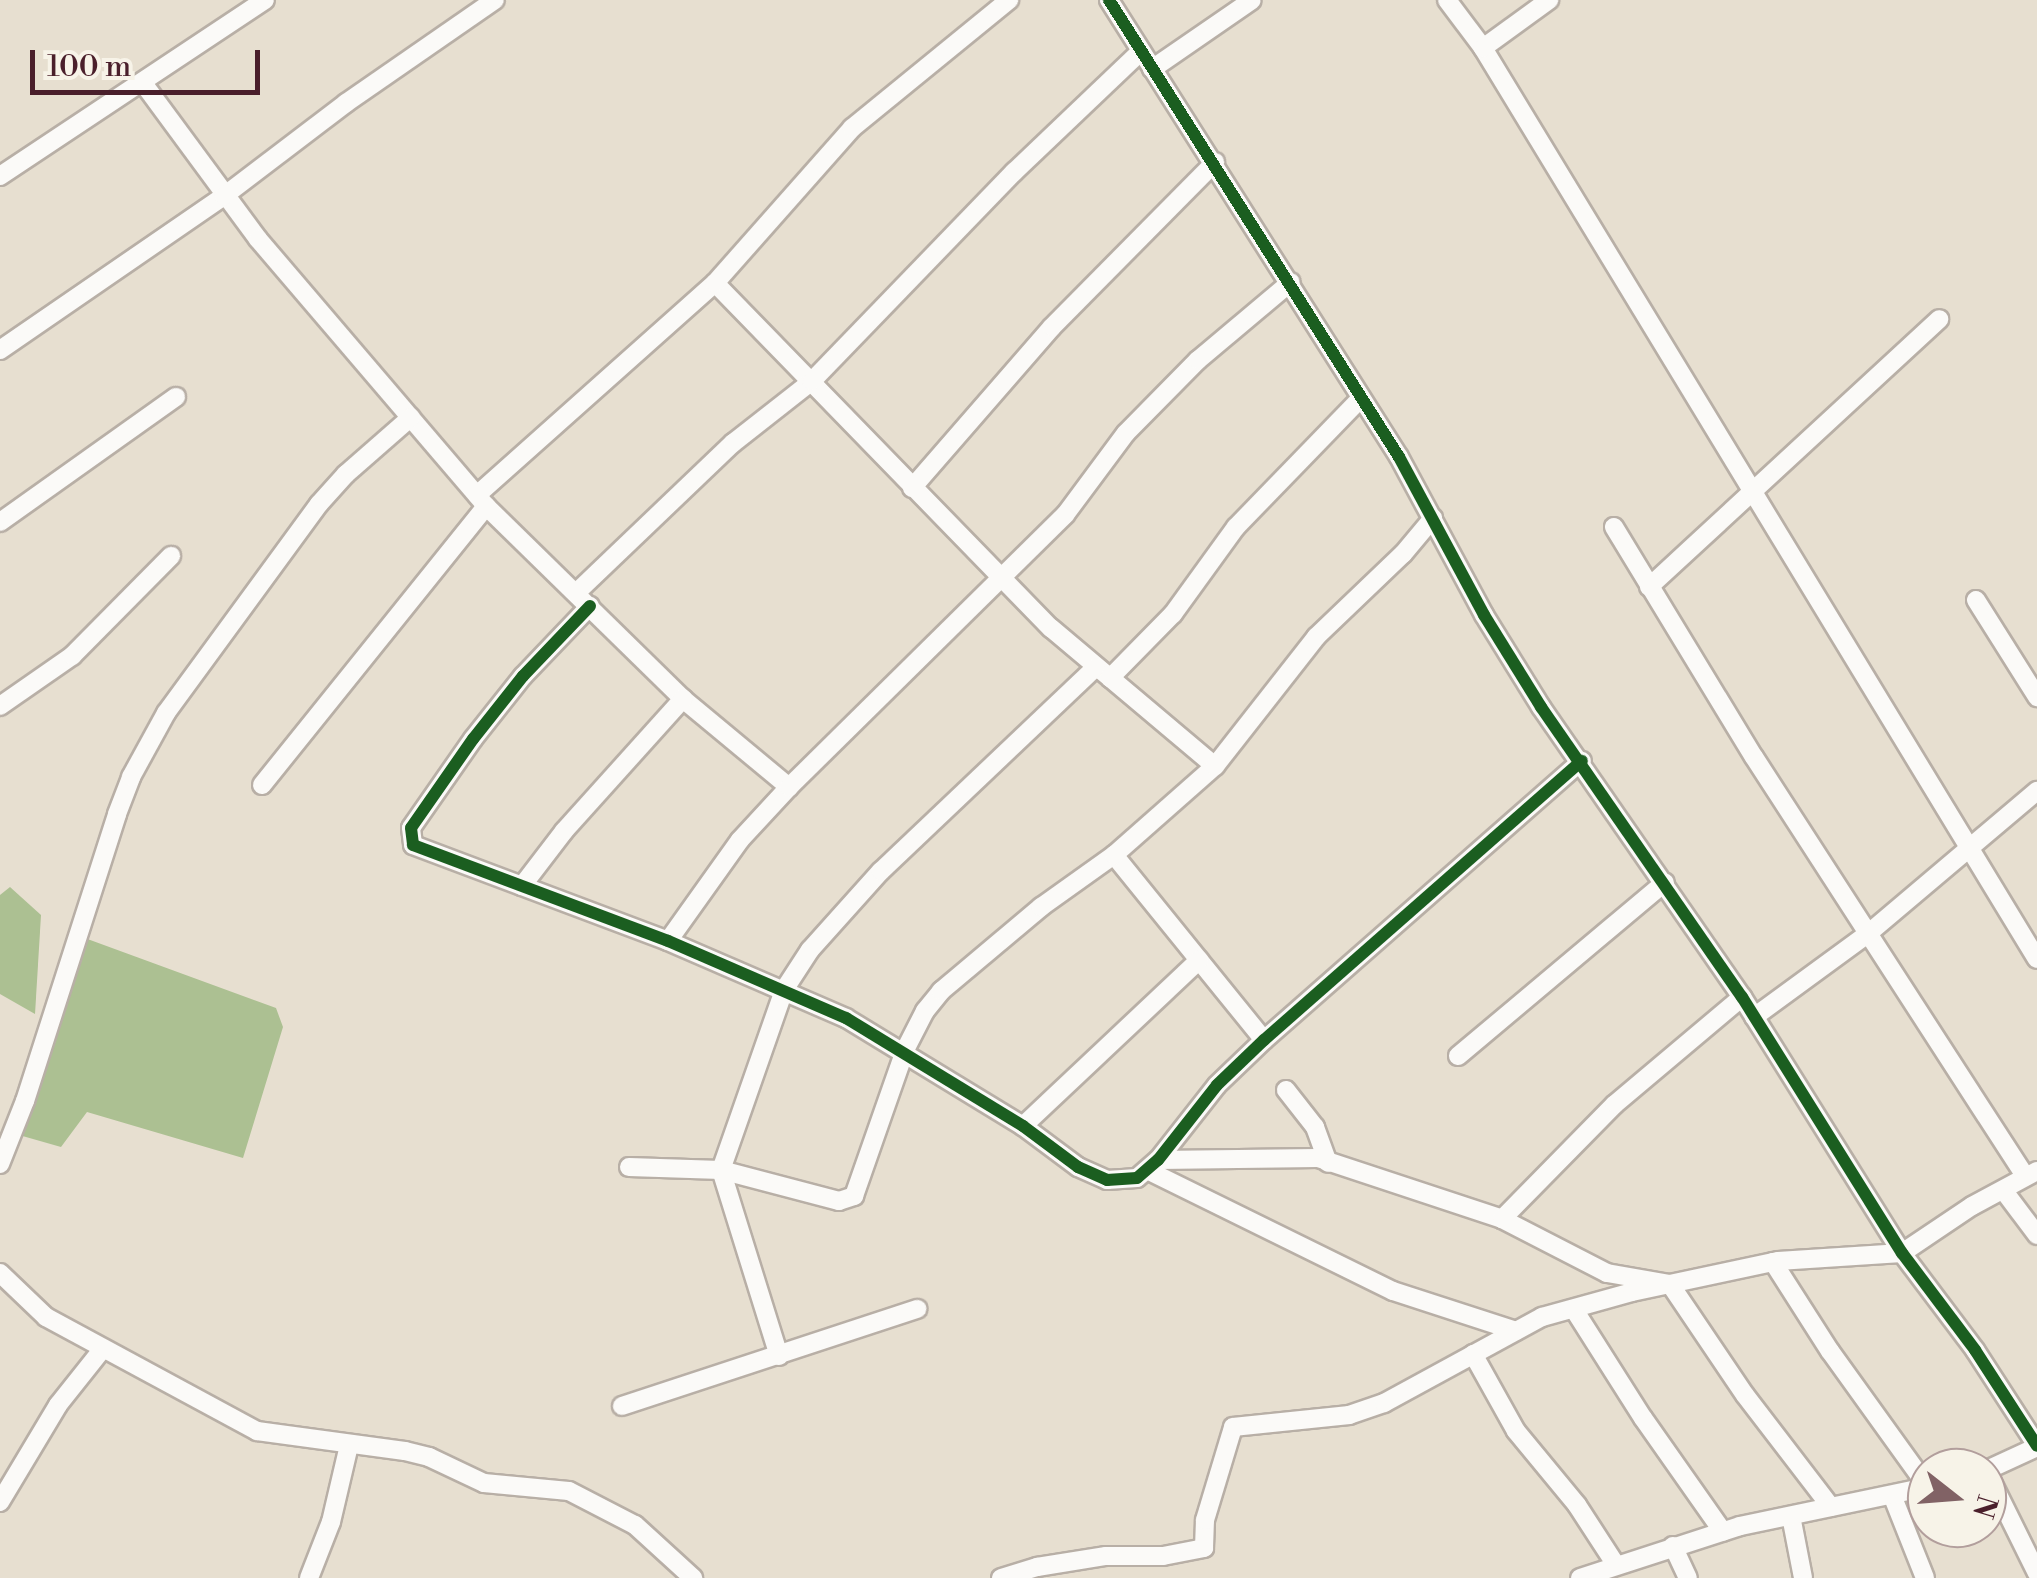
<!DOCTYPE html>
<style>
body{margin:0}
#map{position:relative;width:2037px;height:1578px;overflow:hidden;background:#e7dfd0;font-family:"Libre Bodoni",serif}
div>[style]{position:absolute}
.forest>*{inset:0;background:#acc092}
.roads{filter:drop-shadow(2px 0 #b8afa6) drop-shadow(-2px 0 #b8afa6) drop-shadow(0 2px #b8afa6) drop-shadow(0 -2px #b8afa6)}
.minor>*{height:18px;margin:-9px;padding:0 9px;transform-origin:9px;border-radius:9px;background:#fbfaf8}
.cycleway>*{height:12px;margin:-6px;padding:0 6px;transform-origin:6px;border-radius:6px;background:#1b5e20}
span{translate:-50% -50%;white-space:nowrap;text-align:center;line-height:1.15;-webkit-text-stroke:8px #f7f3e8;paint-order:stroke}
.north{position:absolute;left:1907px;top:1448px;width:100px;height:100px;box-sizing:border-box;background:#f7f3e8;border:2px solid #b29e9c;border-radius:50%;rotate:107deg;font-size:28px;font-weight:700;line-height:40px;text-align:center;color:#4a1f2b}
.north::after{content:'';display:block;margin:auto;width:35px;height:45px;background:#816265;clip-path:polygon(50% 0,100% 100%,50% 72%,0 100%)}
.scale{position:absolute;left:30px;top:50px;width:230px;height:45px;box-sizing:border-box;border:5px solid #4a1f2b;border-top:0;padding-left:12px;font-size:30px;line-height:35px;white-space:nowrap;color:#4a1f2b;-webkit-text-stroke:8px #f7f3e8;paint-order:stroke}
</style>
<div id="map">
<div class="forest">
<div style="clip-path:polygon(10px 887px,41px 915px,35px 1014px,0 994px,0 895px)"></div>
<div style="clip-path:polygon(82px 937px,276px 1008px,283px 1027px,243px 1158px,87px 1112px,61px 1147px,19px 1135px)"></div>
</div>
<div class="roads">
<div class="minor">
<div style="left:1109px;top:0;width:541px;rotate:57.6deg"></div>
<div style="left:1399px;top:457px;width:179px;rotate:61.7deg"></div>
<div style="left:1484px;top:615px;width:108px;rotate:58.2deg"></div>
<div style="left:1541px;top:707px;width:353px;rotate:55.3deg"></div>
<div style="left:1742px;top:997px;width:302px;rotate:58deg"></div>
<div style="left:1902px;top:1253px;width:121px;rotate:53deg"></div>
<div style="left:1975px;top:1350px;width:114px;rotate:57.1deg"></div>
<div style="left:1447px;top:0;width:60px;rotate:53.1deg"></div>
<div style="left:1483px;top:48px;width:1066px;rotate:58.7deg"></div>
<div style="left:1483px;top:48px;width:82px;rotate:-36deg"></div>
<div style="left:1152px;top:69px;width:121px;rotate:-34.6deg"></div>
<div style="left:143px;top:83px;width:194px;rotate:53.6deg"></div>
<div style="left:258px;top:239px;width:351px;rotate:49.5deg"></div>
<div style="left:486px;top:506px;width:276px;rotate:44.4deg"></div>
<div style="left:683px;top:699px;width:138px;rotate:39.7deg"></div>
<div style="left:0;top:176px;width:318px;rotate:-33.6deg"></div>
<div style="left:715px;top:283px;width:482px;rotate:45.8deg"></div>
<div style="left:1051px;top:628px;width:214px;rotate:40.1deg"></div>
<div style="left:0;top:350px;width:272px;rotate:-34.5deg"></div>
<div style="left:224px;top:196px;width:153px;rotate:-37.3deg"></div>
<div style="left:346px;top:103px;width:181px;rotate:-34.7deg"></div>
<div style="left:912px;top:488px;width:213px;rotate:-49deg"></div>
<div style="left:1052px;top:327px;width:232px;rotate:-45.3deg"></div>
<div style="left:477px;top:495px;width:319px;rotate:-41.7deg"></div>
<div style="left:715px;top:283px;width:207px;rotate:-48.5deg"></div>
<div style="left:852px;top:128px;width:203px;rotate:-39.2deg"></div>
<div style="left:0;top:522px;width:216px;rotate:-35.4deg"></div>
<div style="left:1614px;top:527px;width:269px;rotate:58.7deg"></div>
<div style="left:1754px;top:757px;width:499px;rotate:57.1deg"></div>
<div style="left:1649px;top:587px;width:395px;rotate:-42.7deg"></div>
<div style="left:576px;top:593px;width:217px;rotate:-43.7deg"></div>
<div style="left:733px;top:443px;width:100px;rotate:-38.1deg"></div>
<div style="left:812px;top:381px;width:291px;rotate:-46deg"></div>
<div style="left:1014px;top:172px;width:175px;rotate:-43.6deg"></div>
<div style="left:1976px;top:600px;width:115px;rotate:57.8deg"></div>
<div style="left:590px;top:606px;width:97px;rotate:133.7deg"></div>
<div style="left:523px;top:676px;width:80px;rotate:128.4deg"></div>
<div style="left:473px;top:739px;width:108px;rotate:124.9deg"></div>
<div style="left:411px;top:828px;width:17px;rotate:83deg"></div>
<div style="left:413px;top:845px;width:272px;rotate:20.6deg"></div>
<div style="left:668px;top:941px;width:194px;rotate:23.4deg"></div>
<div style="left:846px;top:1018px;width:207px;rotate:31.4deg"></div>
<div style="left:1023px;top:1126px;width:69px;rotate:36.7deg"></div>
<div style="left:1078px;top:1167px;width:32px;rotate:24deg"></div>
<div style="left:1107px;top:1180px;width:30px;rotate:-4deg"></div>
<div style="left:1137px;top:1178px;width:28px;rotate:-41deg"></div>
<div style="left:1158px;top:1160px;width:95px;rotate:-51.8deg"></div>
<div style="left:1217px;top:1085px;width:65px;rotate:-43.8deg"></div>
<div style="left:1264px;top:1040px;width:423px;rotate:-41.3deg"></div>
<div style="left:1110px;top:678px;width:90px;rotate:-45.5deg"></div>
<div style="left:1173px;top:614px;width:107px;rotate:-54.1deg"></div>
<div style="left:1236px;top:527px;width:178px;rotate:-45.9deg"></div>
<div style="left:0;top:706px;width:88px;rotate:-34.8deg"></div>
<div style="left:72px;top:656px;width:141px;rotate:-45.3deg"></div>
<div style="left:262px;top:785px;width:358px;rotate:-51.2deg"></div>
<div style="left:1114px;top:855px;width:238px;rotate:51deg"></div>
<div style="left:522px;top:886px;width:69px;rotate:-52.6deg"></div>
<div style="left:564px;top:831px;width:178px;rotate:-48deg"></div>
<div style="left:668px;top:941px;width:124px;rotate:-54.5deg"></div>
<div style="left:740px;top:840px;width:72px;rotate:-47.2deg"></div>
<div style="left:789px;top:787px;width:388px;rotate:-44.6deg"></div>
<div style="left:1065px;top:515px;width:102px;rotate:-53.4deg"></div>
<div style="left:1126px;top:433px;width:103px;rotate:-45.4deg"></div>
<div style="left:1198px;top:360px;width:121px;rotate:-40deg"></div>
<div style="left:1754px;top:1017px;width:144px;rotate:-36.2deg"></div>
<div style="left:1870px;top:932px;width:219px;rotate:-40.2deg"></div>
<div style="left:1458px;top:1056px;width:270px;rotate:-40deg"></div>
<div style="left:1286px;top:1090px;width:47px;rotate:51.9deg"></div>
<div style="left:1315px;top:1127px;width:38px;rotate:70deg"></div>
<div style="left:1023px;top:1126px;width:242px;rotate:-43.3deg"></div>
<div style="left:1158px;top:1160px;width:160px;rotate:-0.7deg"></div>
<div style="left:1318px;top:1158px;width:194px;rotate:18.3deg"></div>
<div style="left:1502px;top:1219px;width:118px;rotate:27.2deg"></div>
<div style="left:1607px;top:1273px;width:64px;rotate:9.9deg"></div>
<div style="left:1670px;top:1284px;width:134px;rotate:56deg"></div>
<div style="left:1745px;top:1395px;width:141px;rotate:52.5deg"></div>
<div style="left:0;top:1164px;width:68px;rotate:-68.4deg"></div>
<div style="left:25px;top:1101px;width:301px;rotate:-72.2deg"></div>
<div style="left:117px;top:814px;width:40px;rotate:-69deg"></div>
<div style="left:131px;top:777px;width:73px;rotate:-61.3deg"></div>
<div style="left:166px;top:713px;width:259px;rotate:-53.8deg"></div>
<div style="left:319px;top:504px;width:40px;rotate:-48deg"></div>
<div style="left:346px;top:474px;width:86px;rotate:-41.2deg"></div>
<div style="left:629px;top:1167px;width:92px;rotate:1.9deg"></div>
<div style="left:721px;top:1170px;width:122px;rotate:14.7deg"></div>
<div style="left:839px;top:1201px;width:16px;rotate:-18deg"></div>
<div style="left:854px;top:1196px;width:155px;rotate:-70.7deg"></div>
<div style="left:905px;top:1050px;width:44px;rotate:-62.9deg"></div>
<div style="left:925px;top:1011px;width:26px;rotate:-51deg"></div>
<div style="left:941px;top:991px;width:131px;rotate:-40deg"></div>
<div style="left:1041px;top:907px;width:90px;rotate:-35.5deg"></div>
<div style="left:1114px;top:855px;width:135px;rotate:-41.4deg"></div>
<div style="left:1215px;top:766px;width:164px;rotate:-51.9deg"></div>
<div style="left:1316px;top:637px;width:120px;rotate:-43.7deg"></div>
<div style="left:1403px;top:554px;width:47px;rotate:-50.2deg"></div>
<div style="left:1147px;top:1170px;width:274px;rotate:26.2deg"></div>
<div style="left:1393px;top:1291px;width:129px;rotate:18deg"></div>
<div style="left:2004px;top:1191px;width:55px;rotate:53.1deg"></div>
<div style="left:1502px;top:1219px;width:161px;rotate:-45.5deg"></div>
<div style="left:1615px;top:1104px;width:166px;rotate:-40.1deg"></div>
<div style="left:1773px;top:1262px;width:106px;rotate:57.4deg"></div>
<div style="left:1830px;top:1351px;width:166px;rotate:54.3deg"></div>
<div style="left:0;top:1273px;width:64px;rotate:43.7deg"></div>
<div style="left:46px;top:1317px;width:240px;rotate:28.4deg"></div>
<div style="left:257px;top:1431px;width:149px;rotate:7.7deg"></div>
<div style="left:405px;top:1451px;width:25px;rotate:14deg"></div>
<div style="left:429px;top:1457px;width:61px;rotate:25.3deg"></div>
<div style="left:484px;top:1483px;width:85px;rotate:5.4deg"></div>
<div style="left:569px;top:1491px;width:74px;rotate:27.3deg"></div>
<div style="left:635px;top:1525px;width:79px;rotate:42.4deg"></div>
<div style="left:1575px;top:1311px;width:127px;rotate:57.6deg"></div>
<div style="left:1643px;top:1418px;width:139px;rotate:54.9deg"></div>
<div style="left:1473px;top:1354px;width:88px;rotate:60.8deg"></div>
<div style="left:1516px;top:1431px;width:96px;rotate:50.5deg"></div>
<div style="left:1577px;top:1505px;width:72px;rotate:57deg"></div>
<div style="left:779px;top:1356px;width:195px;rotate:-107.3deg"></div>
<div style="left:721px;top:1170px;width:191px;rotate:-70.7deg"></div>
<div style="left:784px;top:990px;width:48px;rotate:-57deg"></div>
<div style="left:810px;top:950px;width:106px;rotate:-48.1deg"></div>
<div style="left:881px;top:871px;width:296px;rotate:-43.5deg"></div>
<div style="left:622px;top:1406px;width:311px;rotate:-18.2deg"></div>
<div style="left:1987px;top:1470px;width:55px;rotate:-24.7deg"></div>
<div style="left:1987px;top:1472px;width:113px;rotate:63.7deg"></div>
<div style="left:1892px;top:1495px;width:89px;rotate:68.3deg"></div>
<div style="left:0;top:1502px;width:113px;rotate:-59.1deg"></div>
<div style="left:58px;top:1405px;width:69px;rotate:-51.5deg"></div>
<div style="left:1791px;top:1516px;width:63px;rotate:79deg"></div>
<div style="left:1673px;top:1546px;width:35px;rotate:65deg"></div>
<div style="left:309px;top:1578px;width:60px;rotate:-68.6deg"></div>
<div style="left:331px;top:1522px;width:79px;rotate:-76.8deg"></div>
<div style="left:1001px;top:1578px;width:38px;rotate:-17deg"></div>
<div style="left:1037px;top:1567px;width:70px;rotate:-9.1deg"></div>
<div style="left:1106px;top:1556px;width:57px"></div>
<div style="left:1163px;top:1556px;width:42px;rotate:-11deg"></div>
<div style="left:1204px;top:1548px;width:28px;rotate:-88deg"></div>
<div style="left:1205px;top:1520px;width:97px;rotate:-73.2deg"></div>
<div style="left:1233px;top:1427px;width:117px;rotate:-5.9deg"></div>
<div style="left:1349px;top:1415px;width:37px;rotate:-19deg"></div>
<div style="left:1384px;top:1403px;width:180px;rotate:-28.6deg"></div>
<div style="left:1542px;top:1317px;width:93px;rotate:-15.5deg"></div>
<div style="left:1632px;top:1292px;width:149px;rotate:-12deg"></div>
<div style="left:1778px;top:1261px;width:124px;rotate:-3.7deg"></div>
<div style="left:1902px;top:1253px;width:84px;rotate:-33.9deg"></div>
<div style="left:1972px;top:1206px;width:74px;rotate:-28.3deg"></div>
<div style="left:1580px;top:1578px;width:168px;rotate:-18deg"></div>
<div style="left:1740px;top:1526px;width:191px;rotate:-11.8deg"></div>
</div>
</div>
<div class="cycleway">
<div style="left:1109px;top:0;width:541px;rotate:57.6deg"></div>
<div style="left:1399px;top:457px;width:179px;rotate:61.7deg"></div>
<div style="left:1484px;top:615px;width:108px;rotate:58.2deg"></div>
<div style="left:1541px;top:707px;width:353px;rotate:55.3deg"></div>
<div style="left:1742px;top:997px;width:302px;rotate:58deg"></div>
<div style="left:1902px;top:1253px;width:121px;rotate:53deg"></div>
<div style="left:1975px;top:1350px;width:114px;rotate:57.1deg"></div>
<div style="left:590px;top:606px;width:97px;rotate:133.7deg"></div>
<div style="left:523px;top:676px;width:80px;rotate:128.4deg"></div>
<div style="left:473px;top:739px;width:108px;rotate:124.9deg"></div>
<div style="left:411px;top:828px;width:17px;rotate:83deg"></div>
<div style="left:413px;top:845px;width:272px;rotate:20.6deg"></div>
<div style="left:668px;top:941px;width:194px;rotate:23.4deg"></div>
<div style="left:846px;top:1018px;width:207px;rotate:31.4deg"></div>
<div style="left:1023px;top:1126px;width:69px;rotate:36.7deg"></div>
<div style="left:1078px;top:1167px;width:32px;rotate:24deg"></div>
<div style="left:1107px;top:1180px;width:30px;rotate:-4deg"></div>
<div style="left:1137px;top:1178px;width:28px;rotate:-41deg"></div>
<div style="left:1158px;top:1160px;width:95px;rotate:-51.8deg"></div>
<div style="left:1217px;top:1085px;width:65px;rotate:-43.8deg"></div>
<div style="left:1264px;top:1040px;width:423px;rotate:-41.3deg"></div>
</div>
<div class="north">N</div>
<div class="scale">100 m</div>
</div>
